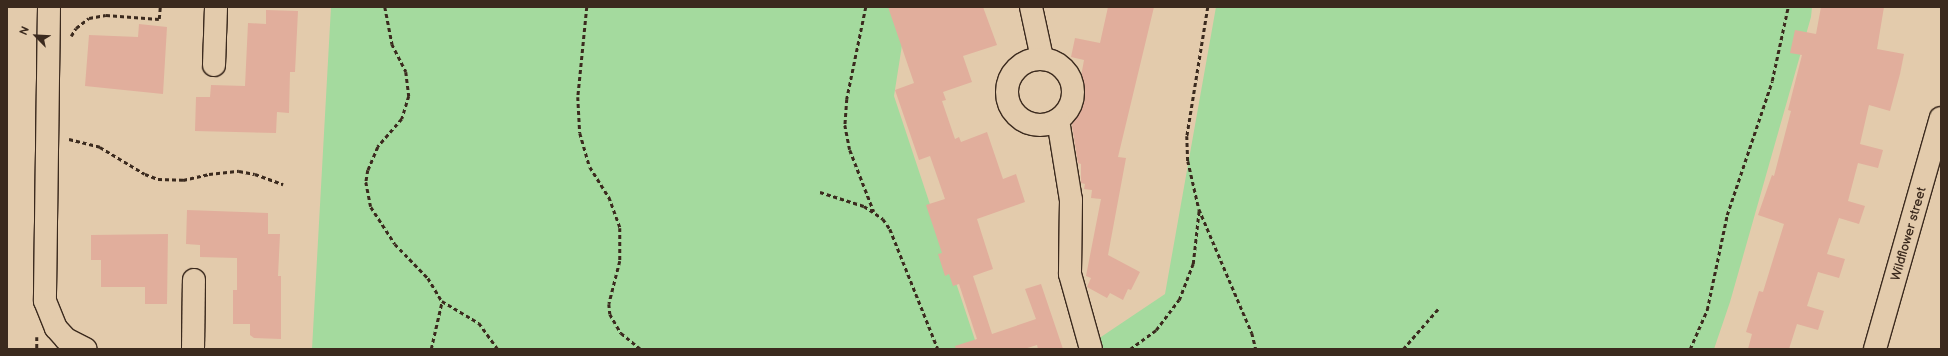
<!DOCTYPE html>
<style>
body{margin:0}
#map{position:relative;width:1948px;height:356px;overflow:hidden;background:#e3cbac;font-family:"Balsamiq Sans",sans-serif}
div>[style]{position:absolute}
.green>*{inset:0;background:#a4da9e}
.building>*{inset:0;background:#e1ae9c}
.path>*{height:2.5px;margin-top:-1.25px;transform-origin:0;background:repeating-linear-gradient(90deg,#3b2a1e 0 4px,transparent 0 7px)}
.roads{filter:drop-shadow(1px 0 #3b2a1e) drop-shadow(-1px 0 #3b2a1e) drop-shadow(0 1px #3b2a1e) drop-shadow(0 -1px #3b2a1e)}
.street>*{height:22px;margin:-11px;padding:0 11px;transform-origin:11px;border-radius:11px;background:#e3cbac}
.street>.ring{margin:-11px;padding:0;box-sizing:content-box;background:none;border:22px solid #e3cbac;border-radius:50%}
span{translate:-50% -50%;white-space:nowrap;text-align:center;line-height:1.15;-webkit-text-stroke:3px #e3cbac;paint-order:stroke}
.street-label{font-size:13px;color:#3b2a1e}
.frame{position:absolute;inset:0;border:8px solid #3b2a1e;pointer-events:none}
.north{position:absolute;left:16px;top:16px;width:40px;height:40px;-webkit-text-stroke:3px #e3cbac;paint-order:stroke;rotate:294deg;font-size:11px;font-weight:700;line-height:16px;text-align:center;color:#3b2a1e}
.north::after{content:'';display:block;margin:auto;width:14px;height:18px;background:#3b2a1e;clip-path:polygon(50% 0,100% 100%,50% 72%,0 100%)}
</style>
<div id="map">
<div class="green">
<div style="clip-path:polygon(331px 7px,908px 7px,894px 96px,978px 349px,312px 349px)"></div>
<div style="clip-path:polygon(1216px 7px,1812px 7px,1811px 17px,1730px 302px,1714px 349px,1083px 349px,1165px 294px)"></div>
</div>
<div class="building">
<div style="clip-path:polygon(888px 7px,983px 7px,997px 45px,963px 56px,972px 82px,943px 92px,946px 100px,942px 101px,955px 139px,959px 137px,961px 142px,987px 132px,1003px 179px,1016px 174px,1025px 202px,977px 219px,993px 269px,973px 276px,992px 334px,1036px 319px,1025px 289px,1041px 284px,1063px 349px,1038px 349px,1037px 345px,1024px 349px,956px 349px,955px 346px,977px 339px,959px 284px,953px 286px,949px 274px,945px 276px,938px 254px,942px 253px,926px 205px,945px 199px,930px 156px,919px 160px,895px 90px,914px 83px)"></div>
<div style="clip-path:polygon(1108px 7px,1154px 7px,1118px 157px,1126px 158px,1108px 255px,1140px 272px,1131px 290px,1128px 289px,1123px 300px,1110px 293px,1107px 298px,1087px 287px,1091px 278px,1086px 276px,1101px 199px,1091px 198px,1092px 190px,1084px 189px,1085px 184px,1081px 183px,1081px 164px,1078px 163px,1072px 126px,1084px 60px,1071px 57px,1075px 38px,1100px 43px)"></div>
<div style="clip-path:polygon(1821px 7px,1884px 7px,1877px 49px,1904px 54px,1900px 74px,1890px 111px,1869px 105px,1860px 144px,1883px 150px,1878px 168px,1858px 163px,1848px 201px,1865px 206px,1859px 224px,1839px 218px,1827px 254px,1845px 259px,1839px 278px,1818px 272px,1807px 306px,1824px 311px,1818px 330px,1797px 324px,1789px 349px,1748px 349px,1752px 334px,1746px 332px,1759px 291px,1763px 292px,1784px 224px,1758px 215px,1772px 175px,1774px 176px,1791px 111px,1788px 110px,1802px 55px,1790px 53px,1795px 30px,1816px 34px)"></div>
<div style="clip-path:polygon(266px 10px,298px 11px,295px 72px,290px 72px,289px 113px,277px 112px,276px 133px,195px 131px,196px 97px,210px 97px,211px 85px,245px 86px,248px 23px,266px 24px)"></div>
<div style="clip-path:polygon(139px 24px,167px 27px,163px 94px,85px 86px,89px 35px,138px 37px)"></div>
<div style="clip-path:polygon(187px 210px,268px 213px,268px 234px,280px 234px,278px 276px,281px 276px,281px 339px,254px 338px,250px 335px,250px 324px,233px 324px,233px 290px,237px 290px,237px 258px,200px 257px,200px 245px,186px 244px)"></div>
<div style="clip-path:polygon(168px 234px,167px 304px,145px 304px,145px 287px,101px 287px,101px 260px,91px 260px,91px 235px)"></div>
</div>
<div class="path">
<div style="left:385px;top:7px;width:38px;rotate:79deg"></div>
<div style="left:392px;top:44px;width:31px;rotate:63deg"></div>
<div style="left:406px;top:72px;width:24px;rotate:83deg"></div>
<div style="left:409px;top:96px;width:24px;rotate:107deg"></div>
<div style="left:402px;top:119px;width:37px;rotate:131deg"></div>
<div style="left:378px;top:147px;width:25px;rotate:113deg"></div>
<div style="left:368px;top:170px;width:12px;rotate:99deg"></div>
<div style="left:366px;top:182px;width:25px;rotate:79deg"></div>
<div style="left:371px;top:207px;width:44px;rotate:57deg"></div>
<div style="left:395px;top:244px;width:47px;rotate:45.9deg"></div>
<div style="left:428px;top:278px;width:27px;rotate:59deg"></div>
<div style="left:442px;top:301px;width:43px;rotate:30.7deg"></div>
<div style="left:479px;top:323px;width:32px;rotate:54deg"></div>
<div style="left:587px;top:7px;width:90px;rotate:95.7deg"></div>
<div style="left:578px;top:97px;width:36px;rotate:87deg"></div>
<div style="left:580px;top:133px;width:35px;rotate:74deg"></div>
<div style="left:590px;top:167px;width:36px;rotate:58deg"></div>
<div style="left:609px;top:197px;width:33px;rotate:70deg"></div>
<div style="left:620px;top:228px;width:33px;rotate:90deg"></div>
<div style="left:620px;top:261px;width:44px;rotate:104.3deg"></div>
<div style="left:609px;top:304px;width:10px;rotate:84deg"></div>
<div style="left:610px;top:314px;width:22px;rotate:60deg"></div>
<div style="left:621px;top:333px;width:26px;rotate:39deg"></div>
<div style="left:866px;top:7px;width:94px;rotate:101.7deg"></div>
<div style="left:847px;top:99px;width:26px;rotate:94deg"></div>
<div style="left:845px;top:125px;width:25px;rotate:79deg"></div>
<div style="left:850px;top:150px;width:66px;rotate:68.8deg"></div>
<div style="left:1208px;top:7px;width:131px;rotate:99.2deg"></div>
<div style="left:1187px;top:136px;width:25px;rotate:88deg"></div>
<div style="left:1188px;top:161px;width:49px;rotate:77.1deg"></div>
<div style="left:1199px;top:209px;width:135px;rotate:66.9deg"></div>
<div style="left:1252px;top:333px;width:16px;rotate:76deg"></div>
<div style="left:71px;top:36px;width:9px;rotate:-58deg"></div>
<div style="left:76px;top:28px;width:16px;rotate:-38deg"></div>
<div style="left:89px;top:18px;width:17px;rotate:-10deg"></div>
<div style="left:106px;top:15px;width:53px;rotate:4.3deg"></div>
<div style="left:159px;top:19px;width:12px;rotate:-85deg"></div>
<div style="left:69px;top:139px;width:32px;rotate:14deg"></div>
<div style="left:100px;top:147px;width:52px;rotate:31deg"></div>
<div style="left:145px;top:174px;width:14px;rotate:21deg"></div>
<div style="left:158px;top:179px;width:25px;rotate:2deg"></div>
<div style="left:183px;top:180px;width:27px;rotate:-13deg"></div>
<div style="left:209px;top:174px;width:30px;rotate:-6deg"></div>
<div style="left:239px;top:171px;width:16px;rotate:11deg"></div>
<div style="left:255px;top:174px;width:30px;rotate:20deg"></div>
<div style="left:820px;top:192px;width:46px;rotate:17.7deg"></div>
<div style="left:864px;top:206px;width:23px;rotate:34deg"></div>
<div style="left:883px;top:219px;width:12px;rotate:55deg"></div>
<div style="left:890px;top:229px;width:129px;rotate:68.2deg"></div>
<div style="left:37px;top:337px;width:12px;rotate:90deg"></div>
<div style="left:431px;top:349px;width:49px;rotate:-77.1deg"></div>
<div style="left:1130px;top:349px;width:32px;rotate:-36deg"></div>
<div style="left:1156px;top:330px;width:38px;rotate:-53deg"></div>
<div style="left:1179px;top:300px;width:39px;rotate:-69deg"></div>
<div style="left:1193px;top:264px;width:54px;rotate:-83.7deg"></div>
<div style="left:1403px;top:349px;width:53px;rotate:-48.8deg"></div>
<div style="left:1690px;top:349px;width:43px;rotate:-66.4deg"></div>
<div style="left:1707px;top:310px;width:97px;rotate:-78.1deg"></div>
<div style="left:1727px;top:215px;width:141px;rotate:-71.4deg"></div>
<div style="left:1772px;top:81px;width:76px;rotate:-77.8deg"></div>
</div>
<div class="roads">
<div class="street">
<div style="left:49px;top:7px;width:294px;rotate:90.8deg"></div>
<div style="left:45px;top:301px;width:29px;rotate:68deg"></div>
<div style="left:56px;top:328px;width:15px;rotate:48deg"></div>
<div style="left:66px;top:339px;width:22px;rotate:27deg"></div>
<div style="left:1031px;top:7px;width:52px;rotate:77.8deg"></div>
<div class="ring" style="left:1007px;top:59px;width:44px;height:44px"></div>
<div style="left:214px;top:65px;width:58px;rotate:-88deg"></div>
<div style="left:1058px;top:120px;width:81px;rotate:80.8deg"></div>
<div style="left:1071px;top:200px;width:74px;rotate:90.8deg"></div>
<div style="left:1070px;top:274px;width:78px;rotate:74.4deg"></div>
<div style="left:193px;top:349px;width:69px;rotate:-89.2deg"></div>
<div style="left:1875px;top:349px;width:240px;rotate:-74.1deg"></div>
</div>
</div>
<div class="street-label">
<span style="left:1909px;top:234px;rotate:-74deg">Wildflower street</span>
</div>
<div class="frame"></div>
<div class="north">N</div>
</div>
